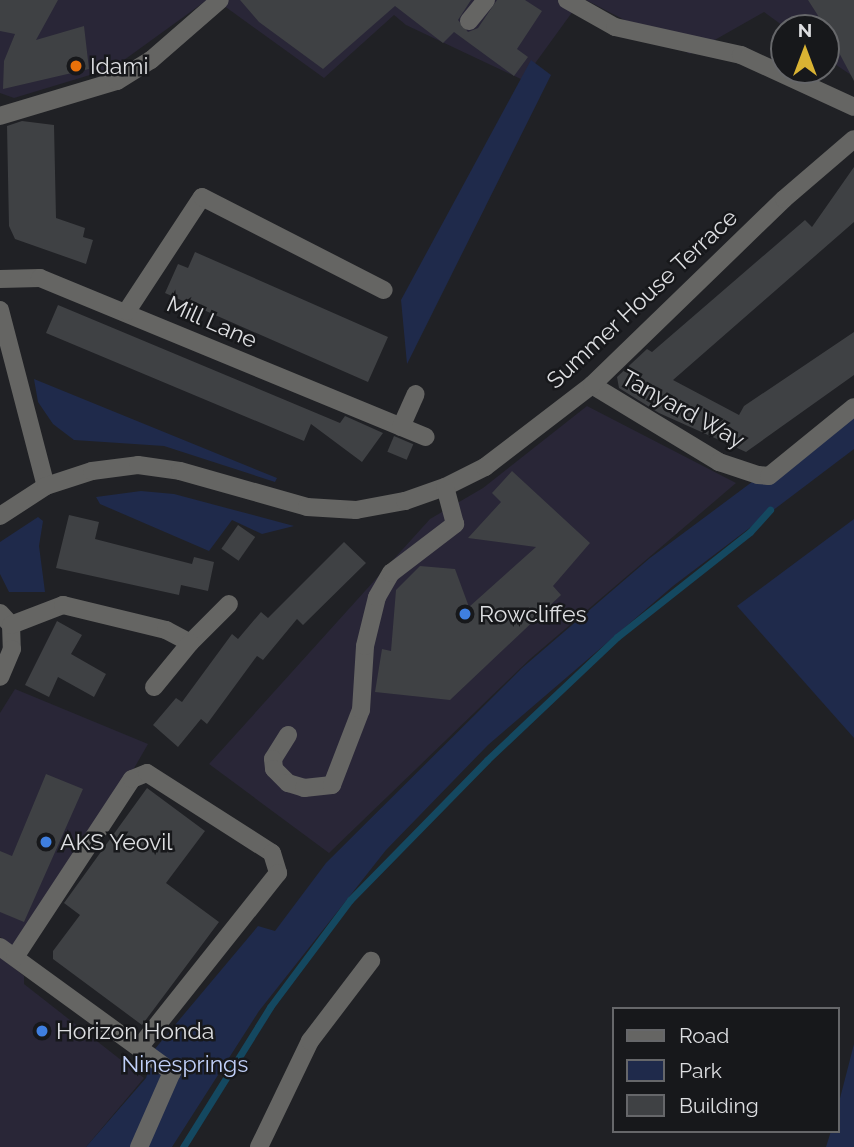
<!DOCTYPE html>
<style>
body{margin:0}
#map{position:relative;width:854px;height:1147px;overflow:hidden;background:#202125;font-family:Raleway,sans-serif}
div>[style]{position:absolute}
.commercial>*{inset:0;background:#292637}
.green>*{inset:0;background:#1f2a4b}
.stream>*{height:7px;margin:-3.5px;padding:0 3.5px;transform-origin:3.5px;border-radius:3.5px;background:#144860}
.building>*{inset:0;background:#3f4144;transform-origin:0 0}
.minor>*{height:18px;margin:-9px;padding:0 9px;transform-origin:9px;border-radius:9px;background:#656563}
.dots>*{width:19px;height:19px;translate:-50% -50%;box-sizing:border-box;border:4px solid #17181b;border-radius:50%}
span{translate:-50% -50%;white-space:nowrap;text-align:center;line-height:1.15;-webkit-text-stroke:5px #17181b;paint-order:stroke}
.poi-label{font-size:23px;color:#dddee1}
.left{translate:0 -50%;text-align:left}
.street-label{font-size:23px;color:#dddee1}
.park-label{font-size:23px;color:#c1d0f9}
.legend{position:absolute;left:612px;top:1007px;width:228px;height:126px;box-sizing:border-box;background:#17181b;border:2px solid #66676a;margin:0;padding:9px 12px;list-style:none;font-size:21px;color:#dddee1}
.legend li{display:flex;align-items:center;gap:14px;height:35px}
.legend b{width:35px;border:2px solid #66676a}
.north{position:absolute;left:770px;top:14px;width:70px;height:70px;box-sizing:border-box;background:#17181b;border:2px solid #66676a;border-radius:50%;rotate:0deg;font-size:19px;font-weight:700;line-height:28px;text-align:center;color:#dddee1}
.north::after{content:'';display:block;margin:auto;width:24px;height:32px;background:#dab333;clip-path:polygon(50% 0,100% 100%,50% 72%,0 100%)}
</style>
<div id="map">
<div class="commercial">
<div style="clip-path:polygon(0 0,207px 0,113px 68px,14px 98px,0 93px)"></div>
<div style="clip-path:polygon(216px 0,581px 0,523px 80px,406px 25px,394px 15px,324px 78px)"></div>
<div style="clip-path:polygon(586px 0,854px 0,854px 77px,826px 58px,826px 28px,786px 28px,764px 12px,690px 54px)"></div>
<div style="clip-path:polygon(587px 406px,736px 483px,530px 659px,329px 853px,209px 764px,430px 519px,483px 488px)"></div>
<div style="clip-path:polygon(15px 689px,148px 744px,26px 956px,0 937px,0 713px)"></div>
<div style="clip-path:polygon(0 957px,24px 976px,24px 984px,144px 1078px,86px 1147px,0 1147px)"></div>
</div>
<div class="green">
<div style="clip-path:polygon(531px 60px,551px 75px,407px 364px,401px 300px)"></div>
<div style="clip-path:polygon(34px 379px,277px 478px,275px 482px,164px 446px,74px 440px,53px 424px,38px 402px)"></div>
<div style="clip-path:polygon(854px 406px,854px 449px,673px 586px,488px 745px,386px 850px,259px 1011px,172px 1147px,86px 1147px,146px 1078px,154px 1050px,258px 926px,275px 931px,326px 863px,522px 668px,650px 558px)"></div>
<div style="clip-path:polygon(141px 491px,174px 494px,294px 526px,262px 534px,232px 520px,209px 551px,100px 504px,96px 497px)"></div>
<div style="clip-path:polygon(38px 517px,43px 521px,39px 546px,45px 592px,9px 592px,0 574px,0 542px)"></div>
<div style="clip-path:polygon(854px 519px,854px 738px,737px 606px)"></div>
<div style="clip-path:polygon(854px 1044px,854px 1147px,826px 1147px,831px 1131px,838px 1131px,838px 1106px)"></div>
</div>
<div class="stream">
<div style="left:183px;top:1147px;width:165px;rotate:-58.1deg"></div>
<div style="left:270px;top:1007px;width:134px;rotate:-53.2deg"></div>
<div style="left:350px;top:900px;width:196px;rotate:-45.6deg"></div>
<div style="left:487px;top:760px;width:179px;rotate:-43.4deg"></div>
<div style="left:617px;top:637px;width:169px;rotate:-38.3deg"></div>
<div style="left:750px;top:532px;width:30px;rotate:-48deg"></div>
</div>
<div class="building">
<div style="clip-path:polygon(0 0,58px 0,36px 40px,84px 26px,89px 69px,3px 89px,4px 61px,15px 34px,0 31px)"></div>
<div style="clip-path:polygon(240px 0,471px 0,458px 20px,468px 32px,478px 28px,497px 0,525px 0,542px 11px,517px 49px,528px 57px,514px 76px,454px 32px,443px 43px,395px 6px,323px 69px,259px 22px)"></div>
<div style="clip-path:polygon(808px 0,854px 0,854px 81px,826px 28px)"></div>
<div style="clip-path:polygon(22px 121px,54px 125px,56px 218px,85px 228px,83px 237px,93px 240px,86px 264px,15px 239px,9px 226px,7px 126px)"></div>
<div style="clip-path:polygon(854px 167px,854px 222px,673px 380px,739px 415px,744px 406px,854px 332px,854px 375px,746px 452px,659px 413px,619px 388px,617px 377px,647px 349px,652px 352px,805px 220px,812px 227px)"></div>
<div style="clip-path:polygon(195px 252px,388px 337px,368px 382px,165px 293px,178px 264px,188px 268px)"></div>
<div style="clip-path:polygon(58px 305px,340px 423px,345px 416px,383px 433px,362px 462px,311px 424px,304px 441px,46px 333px)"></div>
<div style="left:394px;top:436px;width:21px;height:17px;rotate:23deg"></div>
<div style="clip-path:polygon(512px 471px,590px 543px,553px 586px,561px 595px,450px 700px,375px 692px,382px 649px,391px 651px,396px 590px,420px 566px,455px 569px,469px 607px,536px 547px,468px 538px,501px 502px,492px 493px)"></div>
<div style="clip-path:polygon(69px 515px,99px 522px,95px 539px,192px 564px,194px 557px,214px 562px,208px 591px,181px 585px,179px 595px,56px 568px)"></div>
<div style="left:238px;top:525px;width:21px;height:29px;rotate:35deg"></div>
<div style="clip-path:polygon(344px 542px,366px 563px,303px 625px,297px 619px,263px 660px,257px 656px,207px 724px,201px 719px,178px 747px,153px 725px,176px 698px,182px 702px,232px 634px,238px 639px,261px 612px,268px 618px)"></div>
<div style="clip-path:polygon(57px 621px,82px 635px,71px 654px,106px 674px,94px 697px,58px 677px,49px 697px,25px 685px)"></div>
<div style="clip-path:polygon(46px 774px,83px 789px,24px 922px,0 912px,0 851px,12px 856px)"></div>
<div style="clip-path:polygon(147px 788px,205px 831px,166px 883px,219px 922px,142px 1025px,53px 959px,53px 951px,80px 915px,64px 903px)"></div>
</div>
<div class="minor">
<div style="left:567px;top:0;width:55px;rotate:29.4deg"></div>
<div style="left:615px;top:27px;width:129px;rotate:12.5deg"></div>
<div style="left:741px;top:55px;width:124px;rotate:24.7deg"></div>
<div style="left:469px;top:21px;width:27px;rotate:-51deg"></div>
<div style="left:0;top:116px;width:122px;rotate:-16.7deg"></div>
<div style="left:117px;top:81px;width:40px;rotate:-32deg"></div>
<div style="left:151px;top:60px;width:91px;rotate:-41deg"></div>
<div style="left:0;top:279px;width:40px;rotate:-1.4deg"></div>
<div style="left:40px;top:278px;width:417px;rotate:22.4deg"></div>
<div style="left:0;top:310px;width:182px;rotate:75.4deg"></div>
<div style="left:127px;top:311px;width:136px;rotate:-56.7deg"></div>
<div style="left:202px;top:197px;width:204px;rotate:27.1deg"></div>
<div style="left:592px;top:385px;width:149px;rotate:31.2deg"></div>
<div style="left:719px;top:462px;width:41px;rotate:18.4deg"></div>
<div style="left:758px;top:475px;width:11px;rotate:5deg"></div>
<div style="left:769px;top:476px;width:109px;rotate:-39.1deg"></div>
<div style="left:401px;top:427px;width:36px;rotate:-66deg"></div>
<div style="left:0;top:516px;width:55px;rotate:-33.1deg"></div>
<div style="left:46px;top:486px;width:48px;rotate:-18.1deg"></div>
<div style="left:92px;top:471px;width:46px;rotate:-7.4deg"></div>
<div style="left:138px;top:465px;width:42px;rotate:8.1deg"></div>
<div style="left:180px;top:471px;width:132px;rotate:15.8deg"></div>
<div style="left:307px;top:507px;width:49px;rotate:3.5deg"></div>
<div style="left:356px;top:510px;width:50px;rotate:-10.4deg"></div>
<div style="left:405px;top:501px;width:42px;rotate:-19.3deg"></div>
<div style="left:445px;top:487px;width:45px;rotate:-26.6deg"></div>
<div style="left:485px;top:467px;width:135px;rotate:-37.5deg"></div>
<div style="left:592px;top:385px;width:267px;rotate:-44.1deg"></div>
<div style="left:784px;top:199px;width:92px;rotate:-40.6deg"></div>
<div style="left:0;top:613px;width:16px;rotate:47deg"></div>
<div style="left:11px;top:625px;width:24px;rotate:88deg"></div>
<div style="left:12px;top:649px;width:30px;rotate:113deg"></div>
<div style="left:11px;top:625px;width:56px;rotate:-21deg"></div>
<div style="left:63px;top:605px;width:106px;rotate:13.6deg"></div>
<div style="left:166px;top:630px;width:27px;rotate:28deg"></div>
<div style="left:190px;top:643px;width:55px;rotate:-45deg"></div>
<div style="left:154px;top:687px;width:57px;rotate:-50.7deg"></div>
<div style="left:288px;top:735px;width:28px;rotate:122deg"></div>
<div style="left:273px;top:759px;width:10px;rotate:84deg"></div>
<div style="left:274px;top:769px;width:20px;rotate:45deg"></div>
<div style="left:288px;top:783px;width:17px;rotate:17deg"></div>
<div style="left:304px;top:788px;width:28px;rotate:-6deg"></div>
<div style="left:332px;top:785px;width:80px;rotate:-68.9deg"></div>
<div style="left:361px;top:710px;width:64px;rotate:-86.4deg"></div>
<div style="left:365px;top:646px;width:50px;rotate:-76.2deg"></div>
<div style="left:377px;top:597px;width:28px;rotate:-60deg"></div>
<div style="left:391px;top:573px;width:81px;rotate:-37.4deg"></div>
<div style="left:455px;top:524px;width:38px;rotate:-105deg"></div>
<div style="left:0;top:947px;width:213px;rotate:36deg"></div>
<div style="left:172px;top:1072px;width:82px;rotate:113.7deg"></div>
<div style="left:15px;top:957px;width:213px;rotate:-56.7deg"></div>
<div style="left:132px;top:779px;width:16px;rotate:-22deg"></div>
<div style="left:147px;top:773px;width:148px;rotate:32.6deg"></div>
<div style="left:272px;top:853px;width:21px;rotate:73deg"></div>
<div style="left:278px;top:873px;width:223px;rotate:128.5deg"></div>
<div style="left:259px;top:1147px;width:118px;rotate:-64.3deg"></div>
<div style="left:310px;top:1041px;width:101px;rotate:-52.7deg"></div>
</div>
<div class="dots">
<div style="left:76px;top:66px;background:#e8710a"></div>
<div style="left:465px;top:614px;background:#3f7fe0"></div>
<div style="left:46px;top:842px;background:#3f7fe0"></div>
<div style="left:42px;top:1031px;background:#3f7fe0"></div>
</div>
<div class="poi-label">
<span class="left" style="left:90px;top:66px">Idami</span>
<span class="left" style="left:479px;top:614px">Rowcliffes</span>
<span class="left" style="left:60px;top:842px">AKS Yeovil</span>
<span class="left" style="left:56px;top:1031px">Horizon Honda</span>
</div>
<div class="street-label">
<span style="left:642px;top:299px;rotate:-43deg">Summer House Terrace</span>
<span style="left:212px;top:322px;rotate:24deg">Mill Lane</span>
<span style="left:683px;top:409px;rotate:29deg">Tanyard Way</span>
</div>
<div class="park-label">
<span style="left:185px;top:1064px">Ninesprings</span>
</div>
<ul class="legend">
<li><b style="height:9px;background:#656563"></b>Road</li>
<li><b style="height:19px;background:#1f2a4b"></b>Park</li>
<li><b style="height:19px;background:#3f4144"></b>Building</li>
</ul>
<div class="north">N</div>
</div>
